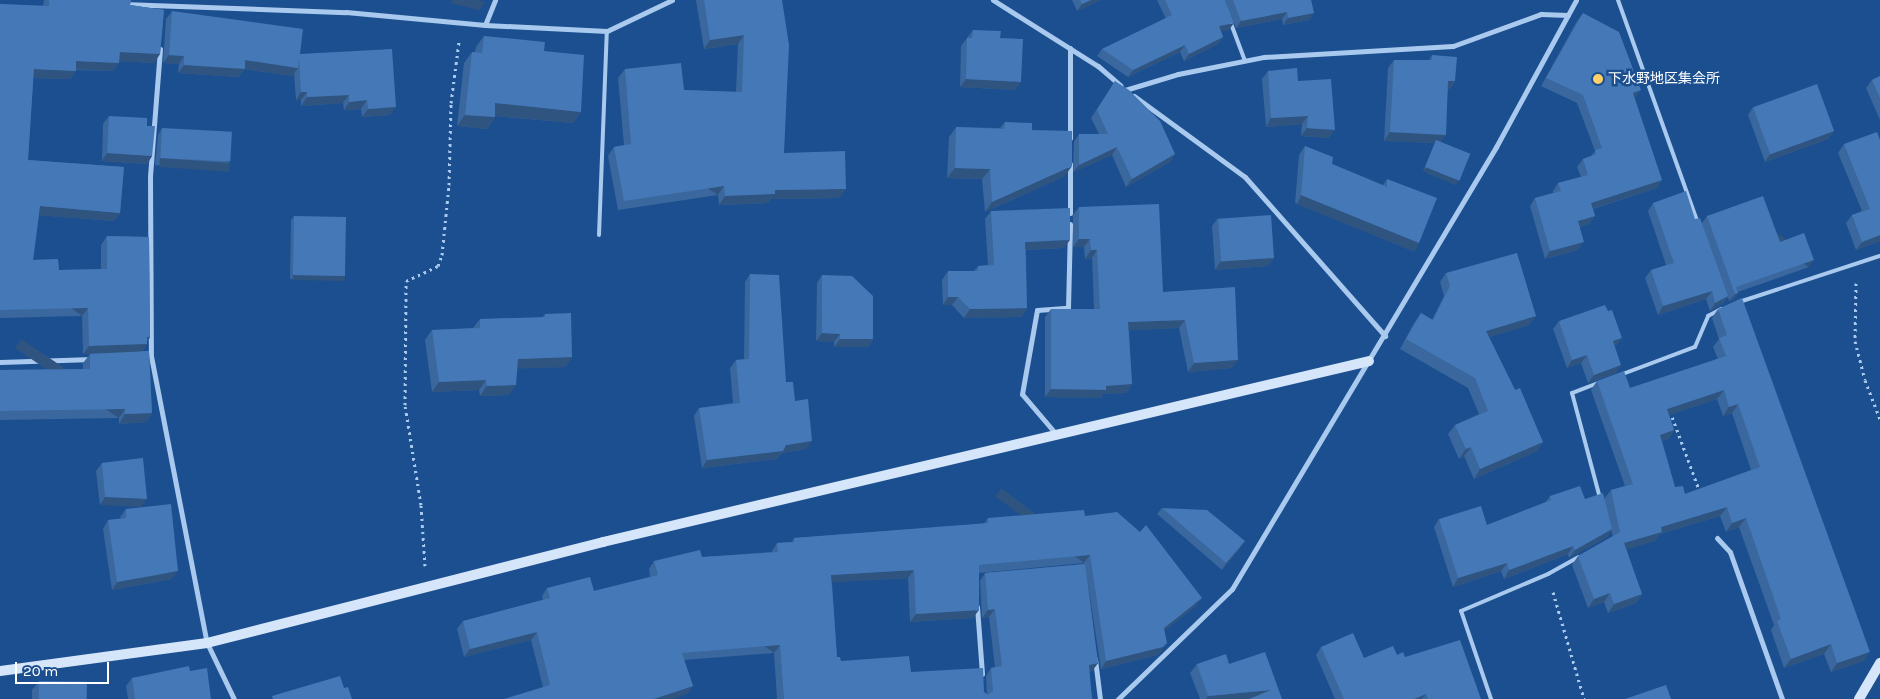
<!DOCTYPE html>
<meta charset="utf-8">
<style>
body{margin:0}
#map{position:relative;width:1880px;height:699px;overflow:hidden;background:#1b4f8f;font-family:Karla,"Noto Sans JP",sans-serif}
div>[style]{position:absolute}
.path>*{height:3px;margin-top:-1.5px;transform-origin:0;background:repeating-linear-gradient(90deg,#a9c9ee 0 2.5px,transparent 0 6.5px)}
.lane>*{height:4px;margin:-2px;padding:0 2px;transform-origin:2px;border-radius:2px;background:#a9c9ee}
.street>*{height:5px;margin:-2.5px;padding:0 2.5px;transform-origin:2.5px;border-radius:2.5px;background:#a9c9ee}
.secondary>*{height:10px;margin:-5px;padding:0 5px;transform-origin:5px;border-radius:5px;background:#d6e6fa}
.wall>*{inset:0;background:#3a679d}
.shaded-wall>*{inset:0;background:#305480;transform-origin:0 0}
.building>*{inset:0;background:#4478b7;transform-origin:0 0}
.dots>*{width:14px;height:14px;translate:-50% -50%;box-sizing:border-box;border:2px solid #1b4f8f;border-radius:50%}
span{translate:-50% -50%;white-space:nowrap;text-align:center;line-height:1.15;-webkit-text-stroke:5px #1b4f8f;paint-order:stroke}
.poi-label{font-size:14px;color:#fff}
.left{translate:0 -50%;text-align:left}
.scale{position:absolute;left:15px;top:662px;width:94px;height:22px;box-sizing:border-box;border:2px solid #fff;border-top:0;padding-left:6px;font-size:15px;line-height:18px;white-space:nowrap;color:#fff;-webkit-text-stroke:4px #1b4f8f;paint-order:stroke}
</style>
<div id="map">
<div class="path">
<div style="left:1856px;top:283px;width:58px;rotate:91deg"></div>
<div style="left:1855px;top:341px;width:40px;rotate:75.6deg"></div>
<div style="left:1865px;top:380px;width:42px;rotate:69deg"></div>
<div style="left:1670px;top:411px;width:86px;rotate:69.7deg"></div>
<div style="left:425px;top:566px;width:61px;rotate:-93.8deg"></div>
<div style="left:421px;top:505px;width:101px;rotate:-99.1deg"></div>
<div style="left:405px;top:405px;width:124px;rotate:-89.5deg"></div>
<div style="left:406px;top:281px;width:35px;rotate:-25deg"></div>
<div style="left:438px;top:266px;width:12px;rotate:-70deg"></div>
<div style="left:442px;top:255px;width:70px;rotate:-84.3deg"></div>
<div style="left:449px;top:185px;width:82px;rotate:-88.6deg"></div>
<div style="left:451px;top:103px;width:63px;rotate:-82.6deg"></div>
<div style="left:1553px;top:592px;width:111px;rotate:73.8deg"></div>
</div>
<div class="lane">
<div style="left:1618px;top:0;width:235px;rotate:70.3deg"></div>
<div style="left:1230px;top:21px;width:43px;rotate:69.4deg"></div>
<div style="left:599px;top:235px;width:204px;rotate:-87.8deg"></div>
<div style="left:1739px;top:302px;width:148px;rotate:-18.1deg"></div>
<div style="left:1620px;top:375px;width:80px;rotate:-20.5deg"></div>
<div style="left:1695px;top:347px;width:34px;rotate:-67deg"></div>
<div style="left:1708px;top:316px;width:15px;rotate:-28deg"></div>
<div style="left:1598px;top:383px;width:28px;rotate:159deg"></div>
<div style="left:1572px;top:393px;width:109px;rotate:75.1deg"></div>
<div style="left:1491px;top:699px;width:93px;rotate:-108.8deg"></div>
<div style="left:1461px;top:611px;width:95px;rotate:-23deg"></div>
<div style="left:1548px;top:574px;width:35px;rotate:-29deg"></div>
</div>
<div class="street">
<div style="left:993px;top:0;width:124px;rotate:32.2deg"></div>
<div style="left:1098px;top:66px;width:30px;rotate:41deg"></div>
<div style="left:123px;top:4px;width:223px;rotate:2.1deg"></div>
<div style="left:346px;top:12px;width:140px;rotate:5.3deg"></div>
<div style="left:485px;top:25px;width:122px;rotate:2.8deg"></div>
<div style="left:607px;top:31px;width:72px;rotate:-25.5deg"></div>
<div style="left:485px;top:25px;width:27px;rotate:-68deg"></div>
<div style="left:160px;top:49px;width:128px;rotate:94.5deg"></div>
<div style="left:150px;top:177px;width:179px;rotate:89.7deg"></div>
<div style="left:151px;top:356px;width:292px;rotate:79deg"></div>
<div style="left:207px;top:643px;width:62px;rotate:64.3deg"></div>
<div style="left:1125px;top:90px;width:55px;rotate:-16.8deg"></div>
<div style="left:1178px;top:74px;width:88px;rotate:-11.2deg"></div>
<div style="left:1264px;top:57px;width:189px;rotate:-3.3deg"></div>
<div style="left:1453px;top:46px;width:94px;rotate:-20deg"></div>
<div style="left:1541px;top:14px;width:27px;rotate:2deg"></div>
<div style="left:1134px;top:96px;width:137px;rotate:36.1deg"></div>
<div style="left:1245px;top:177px;width:212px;rotate:48.6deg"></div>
<div style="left:1070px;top:138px;width:90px;rotate:-90deg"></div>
<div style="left:1070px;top:213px;width:49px;rotate:-90deg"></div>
<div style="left:0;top:362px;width:93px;rotate:-1.8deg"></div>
<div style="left:1056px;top:434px;width:52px;rotate:-130.4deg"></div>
<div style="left:1022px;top:394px;width:85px;rotate:-79.9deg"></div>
<div style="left:1037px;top:310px;width:31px;rotate:-4deg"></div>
<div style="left:1068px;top:308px;width:84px;rotate:-88.6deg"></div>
<div style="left:1717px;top:538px;width:19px;rotate:47deg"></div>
<div style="left:1730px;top:552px;width:156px;rotate:70.5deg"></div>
<div style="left:977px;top:607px;width:67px;rotate:85.7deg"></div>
<div style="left:1095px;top:659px;width:40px;rotate:82.9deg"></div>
<div style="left:1118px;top:699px;width:158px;rotate:-44deg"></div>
<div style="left:1232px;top:589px;width:515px;rotate:-59.15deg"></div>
<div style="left:1496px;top:147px;width:167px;rotate:-61.4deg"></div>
</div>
<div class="secondary">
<div style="left:0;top:671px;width:209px;rotate:-7.7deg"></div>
<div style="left:207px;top:643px;width:409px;rotate:-14.3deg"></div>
<div style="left:603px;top:542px;width:787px;rotate:-13.29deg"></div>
<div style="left:1859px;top:699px;width:42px;rotate:-59.7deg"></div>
</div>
<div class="wall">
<div style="clip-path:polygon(44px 0,131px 0,130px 5px,164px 10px,160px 54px,154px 63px,119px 61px,119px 63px,113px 71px,76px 70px,76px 71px,70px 79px,33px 78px,28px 160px,124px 167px,120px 213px,114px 221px,39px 215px,33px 260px,58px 259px,59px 270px,101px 269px,101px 245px,107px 236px,149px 237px,150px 337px,147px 342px,147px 344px,142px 351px,149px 351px,152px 413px,146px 422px,119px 424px,119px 418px,0 420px,0 370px,83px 369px,83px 363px,90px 354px,83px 354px,82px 316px,0 318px,0 4px,43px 6px)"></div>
<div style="clip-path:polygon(696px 0,782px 0,784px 153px,840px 198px,771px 199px,768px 203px,719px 205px,718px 195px,618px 210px,608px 156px,614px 147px,624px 145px,618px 78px,625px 69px,684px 90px,736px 92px,738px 44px,704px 49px)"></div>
<div style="clip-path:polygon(1072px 0,1101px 0,1077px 11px)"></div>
<div style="clip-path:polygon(1157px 0,1225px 0,1229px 30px,1221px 31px,1223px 37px,1218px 44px,1184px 61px,1180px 52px,1128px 77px,1097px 56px,1102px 49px,1166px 19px)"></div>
<div style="clip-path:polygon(1225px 0,1311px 0,1314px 13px,1309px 20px,1283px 25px,1282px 19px,1236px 28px)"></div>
<div style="clip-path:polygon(172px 11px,300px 54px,390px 115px,362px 117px,361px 109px,344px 110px,343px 103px,301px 106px,301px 100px,296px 100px,294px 73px,292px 76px,244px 69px,239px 77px,178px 73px,179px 64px,163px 63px,166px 19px)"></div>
<div style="clip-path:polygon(1583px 13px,1635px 98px,1634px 99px,1662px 180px,1657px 188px,1593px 209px,1595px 216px,1589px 224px,1580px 227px,1578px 250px,1545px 259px,1530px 206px,1535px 198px,1553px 193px,1553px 191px,1558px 183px,1581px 177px,1577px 167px,1583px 159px,1591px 156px,1595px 151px,1577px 103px,1541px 86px,1577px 21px)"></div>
<div style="clip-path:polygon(973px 30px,1000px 38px,1015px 90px,960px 87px,961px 46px)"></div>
<div style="clip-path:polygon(484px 36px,544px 51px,581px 112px,573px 123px,495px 116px,495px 117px,487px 129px,457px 126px,464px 63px,472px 52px,475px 52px,476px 47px)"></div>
<div style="clip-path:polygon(1432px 55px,1455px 81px,1450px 89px,1448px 89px,1441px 142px,1456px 185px,1423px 171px,1435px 143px,1384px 141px,1388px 68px,1394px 60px,1429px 60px)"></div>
<div style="clip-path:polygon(1268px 71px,1298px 81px,1329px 138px,1301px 136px,1302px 124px,1266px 127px,1262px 79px)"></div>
<div style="clip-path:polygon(1880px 76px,1880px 120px,1866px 88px,1872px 80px)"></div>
<div style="clip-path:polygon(1115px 81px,1175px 154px,1170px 162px,1126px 187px,1112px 155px,1073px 172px,1074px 142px,1079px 134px,1099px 134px,1091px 118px)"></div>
<div style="clip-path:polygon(1753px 107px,1834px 131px,1828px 139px,1765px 162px,1748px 115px)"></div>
<div style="clip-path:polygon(109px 116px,147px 126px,152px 156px,147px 164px,102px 161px,103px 124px)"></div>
<div style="clip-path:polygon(1005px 122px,1032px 130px,1065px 176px,985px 212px,982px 179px,947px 178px,949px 137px,956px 127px,1000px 128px)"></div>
<div style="clip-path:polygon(162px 128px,230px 163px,226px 170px,155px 165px,158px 135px)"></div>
<div style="clip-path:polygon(1880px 140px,1880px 241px,1856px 250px,1846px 223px,1852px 215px,1862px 211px,1838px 153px,1844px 144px)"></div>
<div style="clip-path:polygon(1305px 146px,1332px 164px,1383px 185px,1387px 179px,1419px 243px,1413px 251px,1295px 203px,1299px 155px)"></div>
<div style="clip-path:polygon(1653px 203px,1695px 219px,1702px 223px,1707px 216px,1780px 242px,1809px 267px,1738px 292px,1733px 300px,1729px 301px,1728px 297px,1722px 304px,1710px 311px,1706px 299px,1658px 315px,1645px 278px,1651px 270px,1666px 265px,1648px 211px)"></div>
<div style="clip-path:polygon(1079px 207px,1163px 292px,1232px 368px,1188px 372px,1179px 328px,1129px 330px,1132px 384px,1126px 393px,1103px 394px,1101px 398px,1045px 397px,1045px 317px,1051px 309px,1094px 309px,1092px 258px,1085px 259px,1084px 247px,1073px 247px,1073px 215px)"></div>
<div style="clip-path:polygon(991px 211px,1064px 248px,1026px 250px,1027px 308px,1021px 317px,964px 318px,952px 305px,943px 305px,942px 280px,948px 271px,974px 271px,978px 266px,988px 265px,985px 219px)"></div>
<div style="clip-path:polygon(294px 216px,342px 280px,290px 279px,291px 220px)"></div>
<div style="clip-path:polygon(1218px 218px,1274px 258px,1268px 266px,1215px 270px,1212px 226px)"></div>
<div style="clip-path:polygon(1446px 273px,1536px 316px,1529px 325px,1489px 337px,1515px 390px,1543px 442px,1537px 451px,1474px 479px,1464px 456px,1459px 459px,1448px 434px,1455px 425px,1479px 414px,1468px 388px,1400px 349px,1414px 323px,1421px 313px,1432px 320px,1444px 296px,1440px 282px)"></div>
<div style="clip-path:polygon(750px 274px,786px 382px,795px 401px,806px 449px,782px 453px,777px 459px,702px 468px,694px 416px,699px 408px,733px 403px,730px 368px,736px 360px,744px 359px,745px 282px)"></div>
<div style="clip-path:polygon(822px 275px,873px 339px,868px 347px,834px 347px,834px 342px,816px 341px,817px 283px)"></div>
<div style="clip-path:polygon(evenodd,1718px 309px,1864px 661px,1831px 672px,1824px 654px,1784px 668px,1771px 630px,1774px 625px,1739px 527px,1726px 532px,1720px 516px,1660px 534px,1655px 541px,1626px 549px,1642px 594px,1636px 603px,1608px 613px,1604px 602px,1588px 608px,1572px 565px,1578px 556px,1613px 537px,1611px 530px,1607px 537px,1569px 558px,1568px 554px,1504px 579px,1501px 571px,1453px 587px,1434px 527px,1439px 519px,1487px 525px,1545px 503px,1550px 496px,1585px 499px,1604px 499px,1611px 490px,1625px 486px,1591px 390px,1597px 381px,1630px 388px,1718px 359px,1713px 347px,1719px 339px,1712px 318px,1718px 309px,1717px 399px,1723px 416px,1732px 413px,1751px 470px,1685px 494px,1675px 487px,1662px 441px,1668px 439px,1674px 430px,1669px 415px,1717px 399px)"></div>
<div style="clip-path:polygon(545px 314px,572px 357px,565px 367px,517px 368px,509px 395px,480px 396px,479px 390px,432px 392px,425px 340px,432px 330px,473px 328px,480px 319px,542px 318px)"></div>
<div style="clip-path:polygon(1559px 321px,1616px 346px,1615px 346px,1616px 373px,1588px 383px,1581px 363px,1567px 368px,1553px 329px)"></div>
<div style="clip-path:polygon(143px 458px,100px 505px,96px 471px,102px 463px)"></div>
<div style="clip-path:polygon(1162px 508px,1241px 547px,1222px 570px,1157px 514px)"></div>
<div style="clip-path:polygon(126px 509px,172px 579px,112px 590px,103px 529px,108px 520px,121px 519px,120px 517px)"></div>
<div style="clip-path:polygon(evenodd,1085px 516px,1196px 606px,1164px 631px,1161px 651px,1157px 655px,1101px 669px,1087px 578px,1098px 663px,1092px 671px,1089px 672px,1092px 699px,777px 699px,774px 653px,684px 660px,693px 686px,687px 694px,543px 687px,531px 640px,464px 657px,457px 629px,463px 621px,543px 600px,542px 596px,547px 588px,594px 591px,650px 577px,649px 569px,654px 561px,772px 552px,772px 551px,777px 543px,792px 542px,794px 538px,984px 524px,988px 518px,1085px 516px,1084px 563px,1084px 564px,985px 573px,980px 581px,982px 618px,989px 617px,995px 667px,991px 668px,986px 676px,987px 694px,984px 692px,911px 672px,841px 661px,837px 657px,832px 582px,908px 578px,910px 622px,973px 618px,979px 573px,1084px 563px)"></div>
<div style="clip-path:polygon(1321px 647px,1364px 658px,1397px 655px,1405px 657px,1481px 699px,1335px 699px,1316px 655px)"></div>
<div style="clip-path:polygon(1197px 664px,1229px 664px,1282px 699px,1200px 699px,1190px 673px)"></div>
<div style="clip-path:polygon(190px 671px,211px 699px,128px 699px,126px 686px,132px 678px)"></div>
<div style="clip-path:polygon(39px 681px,87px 699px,32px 699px,32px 690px)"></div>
</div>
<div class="shaded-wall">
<div style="clip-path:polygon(452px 0,478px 0,485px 2px,479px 10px,450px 3px)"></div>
<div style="clip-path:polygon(1091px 0,1101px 0,1077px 11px,1082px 4px)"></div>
<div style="clip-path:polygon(1287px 12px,1282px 19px,1236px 28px,1241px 21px)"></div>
<div style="clip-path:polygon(1314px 13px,1309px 20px,1283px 25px,1288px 18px)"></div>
<div style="clip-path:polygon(1234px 23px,1229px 30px,1214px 33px,1219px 26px)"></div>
<div style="clip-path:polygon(744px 35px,738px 44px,704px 49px,710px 40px)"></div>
<div style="clip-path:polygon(1223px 37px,1218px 44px,1184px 61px,1189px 54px)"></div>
<div style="clip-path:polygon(1185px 45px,1180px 52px,1128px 77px,1133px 70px)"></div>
<div style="clip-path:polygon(120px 52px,160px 54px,154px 63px,114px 61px)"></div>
<div style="clip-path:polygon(169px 55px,184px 56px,179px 64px,163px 63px)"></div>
<div style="clip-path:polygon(245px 60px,298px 68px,292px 76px,244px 69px,239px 77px,178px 73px,184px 65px)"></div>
<div style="clip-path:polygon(76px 61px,119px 63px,113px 71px,71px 69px)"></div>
<div style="clip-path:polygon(34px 69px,76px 71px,70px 79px,28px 78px)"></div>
<div style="clip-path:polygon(966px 79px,1021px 82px,1015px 90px,960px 87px)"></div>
<div style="clip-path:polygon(1448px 81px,1455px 81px,1450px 89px,1443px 89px)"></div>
<div style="clip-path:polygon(1641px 90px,1635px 98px,1627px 101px,1633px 93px)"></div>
<div style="clip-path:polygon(301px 92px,307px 92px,301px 100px,296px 100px)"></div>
<div style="clip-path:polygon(349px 95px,343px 103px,301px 106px,307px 97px)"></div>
<div style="clip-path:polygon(367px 100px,361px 109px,344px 110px,349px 102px)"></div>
<div style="clip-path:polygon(495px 103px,581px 112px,573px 123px,487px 115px)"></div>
<div style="clip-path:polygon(396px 107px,390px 115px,362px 117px,368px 109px)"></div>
<div style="clip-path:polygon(465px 115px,495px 117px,487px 129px,457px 126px)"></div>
<div style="clip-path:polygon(1308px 116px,1302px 124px,1266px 127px,1271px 118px)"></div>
<div style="clip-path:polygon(1307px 128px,1335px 130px,1329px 138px,1301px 136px)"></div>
<div style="clip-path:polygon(1834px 131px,1828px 139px,1765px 162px,1770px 154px)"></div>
<div style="clip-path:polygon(1390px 132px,1446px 135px,1440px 143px,1436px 140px,1435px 143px,1384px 141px)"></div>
<div style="clip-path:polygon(1117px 147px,1112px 155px,1073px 172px,1079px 165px)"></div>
<div style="clip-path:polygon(107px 153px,152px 156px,147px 164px,102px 161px)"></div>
<div style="clip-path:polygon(1175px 154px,1170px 162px,1126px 187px,1132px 179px)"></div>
<div style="left:160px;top:158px;width:70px;height:9px;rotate:4deg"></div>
<div style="clip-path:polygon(1072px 166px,1065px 176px,985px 212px,992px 202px)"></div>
<div style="clip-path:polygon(1426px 167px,1459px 180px,1456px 185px,1423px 171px)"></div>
<div style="clip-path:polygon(955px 168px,990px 169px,982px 179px,947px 178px)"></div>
<div style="clip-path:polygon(1662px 180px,1657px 188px,1585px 211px,1591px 203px)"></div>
<div style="left:724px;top:186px;width:11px;height:101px;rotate:124deg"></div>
<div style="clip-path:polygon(846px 189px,840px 198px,771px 199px,768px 203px,719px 205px,725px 196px,775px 190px)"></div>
<div style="left:1301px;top:195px;width:127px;height:10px;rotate:22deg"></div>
<div style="clip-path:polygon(40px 206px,120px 213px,114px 221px,34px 215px)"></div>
<div style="clip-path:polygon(1595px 216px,1589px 224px,1572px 229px,1578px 221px)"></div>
<div style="clip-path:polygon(1880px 235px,1880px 241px,1856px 250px,1862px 242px)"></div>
<div style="clip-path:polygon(1079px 239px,1090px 239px,1084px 247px,1073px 247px)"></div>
<div style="clip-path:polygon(1070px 240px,1064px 248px,1020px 250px,1025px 242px)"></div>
<div style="clip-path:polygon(1584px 242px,1578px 250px,1545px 259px,1550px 251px)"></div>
<div style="clip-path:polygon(1091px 250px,1097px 250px,1092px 258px,1085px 259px)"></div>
<div style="clip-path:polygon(1274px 258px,1268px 266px,1215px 270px,1221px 261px)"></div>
<div style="left:1814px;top:260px;width:9px;height:83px;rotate:126deg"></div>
<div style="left:293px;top:275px;width:52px;height:5px;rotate:1deg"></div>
<div style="clip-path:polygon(1712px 291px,1706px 299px,1658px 315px,1663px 306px)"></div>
<div style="clip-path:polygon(1738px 293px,1733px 300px,1729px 301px,1735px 294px)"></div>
<div style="clip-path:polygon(1728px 296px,1722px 304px,1710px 311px,1715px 303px)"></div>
<div style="clip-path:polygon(948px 297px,958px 297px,952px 305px,943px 305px)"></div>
<div style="left:88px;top:308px;width:10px;height:88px;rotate:127deg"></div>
<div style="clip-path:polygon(1027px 308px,1021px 317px,964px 318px,970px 309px)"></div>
<div style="clip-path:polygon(1536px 316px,1529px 325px,1480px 340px,1486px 331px)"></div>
<div style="clip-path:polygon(1185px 320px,1179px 328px,1122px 331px,1128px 322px)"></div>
<div style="clip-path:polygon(822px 333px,840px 334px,834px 342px,816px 341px)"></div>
<div style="clip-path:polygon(147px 337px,150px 337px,146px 344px,147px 344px,141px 352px,83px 354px,89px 346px)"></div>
<div style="clip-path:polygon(1622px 338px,1616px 346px,1608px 349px,1613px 341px)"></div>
<div style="clip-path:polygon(840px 339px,873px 339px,868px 347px,834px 347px)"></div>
<div style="clip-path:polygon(1587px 355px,1581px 363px,1567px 368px,1572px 360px)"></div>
<div style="clip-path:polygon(572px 357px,565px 367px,511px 369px,518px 359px)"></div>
<div style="clip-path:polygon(1238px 360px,1232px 368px,1188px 372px,1194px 363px)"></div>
<div style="clip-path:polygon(1621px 365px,1616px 373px,1588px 383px,1594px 375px)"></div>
<div style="clip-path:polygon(486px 380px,479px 390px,432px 392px,439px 382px)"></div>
<div style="clip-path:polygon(1132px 384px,1126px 393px,1103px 394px,1101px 398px,1045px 397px,1051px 389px)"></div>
<div style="clip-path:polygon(516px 385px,509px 395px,480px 396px,487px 386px)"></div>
<div style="clip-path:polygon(1724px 390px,1717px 399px,1660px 418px,1667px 409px)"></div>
<div style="clip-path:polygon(1738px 404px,1732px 413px,1723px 416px,1729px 407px)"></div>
<div style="left:125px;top:409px;width:11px;height:125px;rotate:124deg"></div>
<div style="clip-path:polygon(152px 413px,146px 422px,119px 424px,125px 414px)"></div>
<div style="clip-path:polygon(1674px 430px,1668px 439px,1654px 444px,1660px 435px)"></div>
<div style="clip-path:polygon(812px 441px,806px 449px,782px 453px,777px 459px,702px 468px,707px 460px,786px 445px)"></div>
<div style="clip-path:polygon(1543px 442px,1537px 451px,1474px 479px,1480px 469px)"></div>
<div style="clip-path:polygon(1471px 447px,1464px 456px,1459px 459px,1466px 449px)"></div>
<div style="clip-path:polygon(105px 497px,147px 499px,141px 507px,100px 505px)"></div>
<div style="clip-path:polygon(1727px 507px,1720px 516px,1660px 534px,1655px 541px,1618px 552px,1624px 543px,1661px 527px)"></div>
<div style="clip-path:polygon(1746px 518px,1739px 527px,1726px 532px,1732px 523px)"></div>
<div style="clip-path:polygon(1612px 529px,1607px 537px,1569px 558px,1575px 550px)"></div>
<div style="clip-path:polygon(1245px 541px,1241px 547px,1222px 570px,1226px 563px)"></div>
<div style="clip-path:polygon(1573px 546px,1568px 554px,1504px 579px,1509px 570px)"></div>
<div style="left:1090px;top:555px;width:10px;height:111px;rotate:127deg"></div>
<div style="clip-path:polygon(1507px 563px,1501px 571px,1453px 587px,1458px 578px)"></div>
<div style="clip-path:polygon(914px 570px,908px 578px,825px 583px,831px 575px)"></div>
<div style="clip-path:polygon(178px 571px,172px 579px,112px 590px,117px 582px)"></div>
<div style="clip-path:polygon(1610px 593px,1604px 602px,1588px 608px,1594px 599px)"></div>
<div style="clip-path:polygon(1642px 594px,1636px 603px,1608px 613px,1614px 604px)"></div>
<div style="clip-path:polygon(1202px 598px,1196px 606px,1158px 636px,1164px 628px)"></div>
<div style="clip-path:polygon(995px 609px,989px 617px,982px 618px,988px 610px)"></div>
<div style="clip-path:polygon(979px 610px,973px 618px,910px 622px,916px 614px)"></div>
<div style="clip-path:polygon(537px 632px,531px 640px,464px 657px,470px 649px)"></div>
<div style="clip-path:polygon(1167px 643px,1161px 651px,1157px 655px,1101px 669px,1106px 661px)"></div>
<div style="clip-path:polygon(1831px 644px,1824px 654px,1784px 668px,1791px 659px)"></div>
<div style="left:780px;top:645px;width:10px;height:98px;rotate:127deg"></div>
<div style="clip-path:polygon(1870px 652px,1864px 661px,1831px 672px,1837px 663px)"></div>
<div style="clip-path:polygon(1098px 663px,1092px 671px,1083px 673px,1089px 665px)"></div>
<div style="clip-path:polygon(693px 686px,687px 694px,673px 699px,654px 699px)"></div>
<div style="clip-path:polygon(1271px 690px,1265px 699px,1206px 699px,1208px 696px)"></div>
<div style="clip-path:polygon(1426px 694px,1422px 699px,1414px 699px)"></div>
</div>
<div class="building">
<div style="clip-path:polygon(49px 0,131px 0,130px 5px,164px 10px,160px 54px,120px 52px,119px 63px,76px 61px,76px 71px,34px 69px,28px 160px,124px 167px,120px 213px,40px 206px,33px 260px,58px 259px,59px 270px,107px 269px,107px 236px,149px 237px,150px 337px,147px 337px,147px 344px,89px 346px,88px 308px,0 310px,0 4px,49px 6px)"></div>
<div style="clip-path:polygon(704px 0,782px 0,789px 45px,784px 153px,845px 151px,846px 189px,775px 190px,775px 194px,725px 196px,724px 186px,624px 201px,614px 147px,631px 144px,625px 69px,681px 63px,684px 90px,742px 92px,744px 35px,710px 40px)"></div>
<div style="clip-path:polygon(1080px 0,1091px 0,1082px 4px)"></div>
<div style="clip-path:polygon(1165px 0,1225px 0,1234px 23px,1219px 26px,1223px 37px,1189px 54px,1185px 45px,1133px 70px,1102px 49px,1172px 15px)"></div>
<div style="clip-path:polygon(1233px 0,1311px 0,1314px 13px,1288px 18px,1287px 12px,1241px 21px)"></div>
<div style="clip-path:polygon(172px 11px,303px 29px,300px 54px,392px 49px,396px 107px,368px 109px,367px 100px,349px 102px,349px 95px,307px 97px,307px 92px,301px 92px,299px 58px,298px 68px,245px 60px,245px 69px,184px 65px,184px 56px,169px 55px)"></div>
<div style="clip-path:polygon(1583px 13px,1619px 32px,1641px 90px,1633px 93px,1662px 180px,1591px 203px,1595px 216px,1578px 221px,1584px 242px,1550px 251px,1535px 198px,1561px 191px,1558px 183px,1588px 175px,1583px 159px,1596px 154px,1595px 150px,1602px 148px,1583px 95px,1546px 78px)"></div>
<div style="clip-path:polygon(973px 30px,1001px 31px,1000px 38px,1023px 39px,1021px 82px,966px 79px,967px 38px,972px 38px)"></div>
<div style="clip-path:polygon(484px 36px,545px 42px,544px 51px,584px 55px,581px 112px,495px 103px,495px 117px,465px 115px,472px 52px,482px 53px)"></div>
<div style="clip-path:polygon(1432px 55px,1457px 57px,1455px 81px,1448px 81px,1446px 135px,1390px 132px,1394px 60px,1432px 60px)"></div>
<div style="clip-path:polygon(1297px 68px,1298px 81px,1331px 79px,1335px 130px,1307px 128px,1308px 116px,1271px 118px,1268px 71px)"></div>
<div style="clip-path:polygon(1880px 76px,1880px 98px,1872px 80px)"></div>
<div style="clip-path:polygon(1115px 81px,1129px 90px,1160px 121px,1175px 154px,1132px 179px,1117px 147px,1079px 165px,1079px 134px,1108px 134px,1097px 110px)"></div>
<div style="left:1817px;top:84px;width:50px;height:68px;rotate:70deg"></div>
<div style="clip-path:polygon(109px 116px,147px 118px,147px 126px,155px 126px,152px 156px,107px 153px)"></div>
<div style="clip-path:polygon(1005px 122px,1032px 123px,1032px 130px,1072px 131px,1072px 166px,992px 202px,990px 169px,955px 168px,956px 127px,1004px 129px)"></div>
<div style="left:162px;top:128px;width:70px;height:30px;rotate:3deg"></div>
<div style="clip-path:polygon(1877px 132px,1880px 140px,1880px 235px,1862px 242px,1852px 215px,1870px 209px,1844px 144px)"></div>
<div style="left:1436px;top:140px;width:37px;height:29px;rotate:22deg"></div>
<div style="clip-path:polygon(1305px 146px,1333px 157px,1332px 164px,1387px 187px,1387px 179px,1437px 198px,1419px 243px,1301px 195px)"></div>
<div style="clip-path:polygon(1686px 191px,1695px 219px,1700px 218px,1728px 296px,1715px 303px,1712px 291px,1663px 306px,1651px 270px,1674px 263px,1653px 203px)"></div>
<div style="clip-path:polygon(1763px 196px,1780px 242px,1804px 233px,1814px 260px,1736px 287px,1738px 293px,1735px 294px,1707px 216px)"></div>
<div style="clip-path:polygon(1159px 204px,1163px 292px,1235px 287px,1238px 360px,1194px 363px,1185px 320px,1128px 322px,1132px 384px,1106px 386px,1106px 390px,1051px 389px,1051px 309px,1100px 309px,1097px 250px,1091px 250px,1090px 239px,1079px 239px,1079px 207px)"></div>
<div style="clip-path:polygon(1070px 208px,1070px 240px,1025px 242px,1027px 308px,970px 309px,958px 297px,948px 297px,948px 271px,978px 271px,978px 266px,994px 265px,991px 211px)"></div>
<div style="left:1271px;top:215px;width:43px;height:53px;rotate:86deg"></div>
<div style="left:294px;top:216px;width:52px;height:59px;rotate:1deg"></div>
<div style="clip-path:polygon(1517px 253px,1536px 316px,1486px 331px,1515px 390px,1520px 388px,1543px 442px,1480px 469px,1471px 447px,1466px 449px,1455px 425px,1488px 411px,1475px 378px,1406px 339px,1421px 313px,1433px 320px,1450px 286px,1446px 273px)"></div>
<div style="clip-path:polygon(750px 274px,779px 275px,786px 382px,793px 382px,795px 401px,808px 399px,812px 441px,786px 445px,783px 451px,707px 460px,699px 408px,740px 403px,736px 360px,749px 359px)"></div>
<div style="clip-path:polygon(822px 275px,852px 276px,873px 296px,873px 339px,840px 339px,840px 334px,822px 333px)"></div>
<div style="clip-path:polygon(evenodd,1742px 298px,1870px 652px,1837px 663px,1831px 644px,1791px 659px,1777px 621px,1781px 619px,1746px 518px,1732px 523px,1727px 507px,1661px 527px,1662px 532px,1624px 543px,1642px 594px,1614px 604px,1610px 593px,1594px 599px,1578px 556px,1620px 532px,1611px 490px,1633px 484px,1597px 381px,1624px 371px,1630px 388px,1726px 356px,1719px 338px,1727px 335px,1718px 309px,1742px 298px,1724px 390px,1729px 407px,1738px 404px,1760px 467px,1685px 494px,1683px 486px,1675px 487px,1660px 435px,1674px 430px,1667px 409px,1724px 390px)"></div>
<div style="clip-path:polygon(1605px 305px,1608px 311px,1612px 310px,1622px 338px,1613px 341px,1621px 365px,1594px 375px,1587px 355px,1572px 360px,1559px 321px)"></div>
<div style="clip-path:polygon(571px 313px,572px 357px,518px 359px,516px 385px,487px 386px,486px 380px,439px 382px,432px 330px,480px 328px,480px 319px,545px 317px,545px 314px)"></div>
<div style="clip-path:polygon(149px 351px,152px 413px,125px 414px,125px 409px,0 411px,0 370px,90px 369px,90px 354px)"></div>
<div style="clip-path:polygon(143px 458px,147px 499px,105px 497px,102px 463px)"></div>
<div style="clip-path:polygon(1580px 486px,1585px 499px,1603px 493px,1612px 529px,1575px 550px,1573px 546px,1509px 570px,1507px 563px,1458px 578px,1439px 519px,1481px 506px,1487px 525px,1551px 500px,1550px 496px)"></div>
<div style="clip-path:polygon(171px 504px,178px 571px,117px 582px,108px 520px,126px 518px,126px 509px)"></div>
<div style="clip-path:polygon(1162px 508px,1207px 510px,1245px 541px,1226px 563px)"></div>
<div style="clip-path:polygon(1084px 510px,1085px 516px,1117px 512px,1140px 532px,1146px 525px,1202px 598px,1164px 628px,1167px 643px,1163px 647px,1106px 661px,1090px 555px,979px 565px,979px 610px,916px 614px,914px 570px,831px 575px,837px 657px,840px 657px,841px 661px,909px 656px,911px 672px,983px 668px,984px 692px,988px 695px,993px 691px,991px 668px,1002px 666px,995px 609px,988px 610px,985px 573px,1085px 564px,1098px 663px,1089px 665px,1092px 699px,784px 699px,780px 645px,682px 653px,693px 686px,654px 699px,504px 699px,550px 685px,537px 632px,470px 649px,463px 621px,550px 598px,547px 588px,590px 577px,594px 591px,658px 575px,654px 561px,700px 550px,702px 557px,778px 552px,777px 543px,794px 542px,794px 538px,988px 523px,988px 518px)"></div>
<div style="clip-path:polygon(1353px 633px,1364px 658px,1393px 646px,1397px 655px,1403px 652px,1405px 657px,1460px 640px,1481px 699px,1428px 699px,1426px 694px,1414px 699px,1344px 699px,1321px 647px)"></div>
<div style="clip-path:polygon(1265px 652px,1282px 699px,1249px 699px,1271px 690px,1208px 696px,1197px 664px,1226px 654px,1229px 664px)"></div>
<div style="clip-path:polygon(189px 666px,190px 671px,207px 668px,211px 699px,135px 699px,132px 678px)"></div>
<div style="clip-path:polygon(340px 676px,344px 688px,348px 687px,352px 699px,273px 699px,272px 696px)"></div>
<div style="left:39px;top:681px;width:48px;height:18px;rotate:1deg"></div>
<div style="clip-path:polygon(1666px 685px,1671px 699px,1625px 699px)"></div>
</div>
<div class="dots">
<div style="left:1598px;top:79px;background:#ffd166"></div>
</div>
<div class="poi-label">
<span class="left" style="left:1608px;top:79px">下水野地区集会所</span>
</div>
<div class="scale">20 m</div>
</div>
